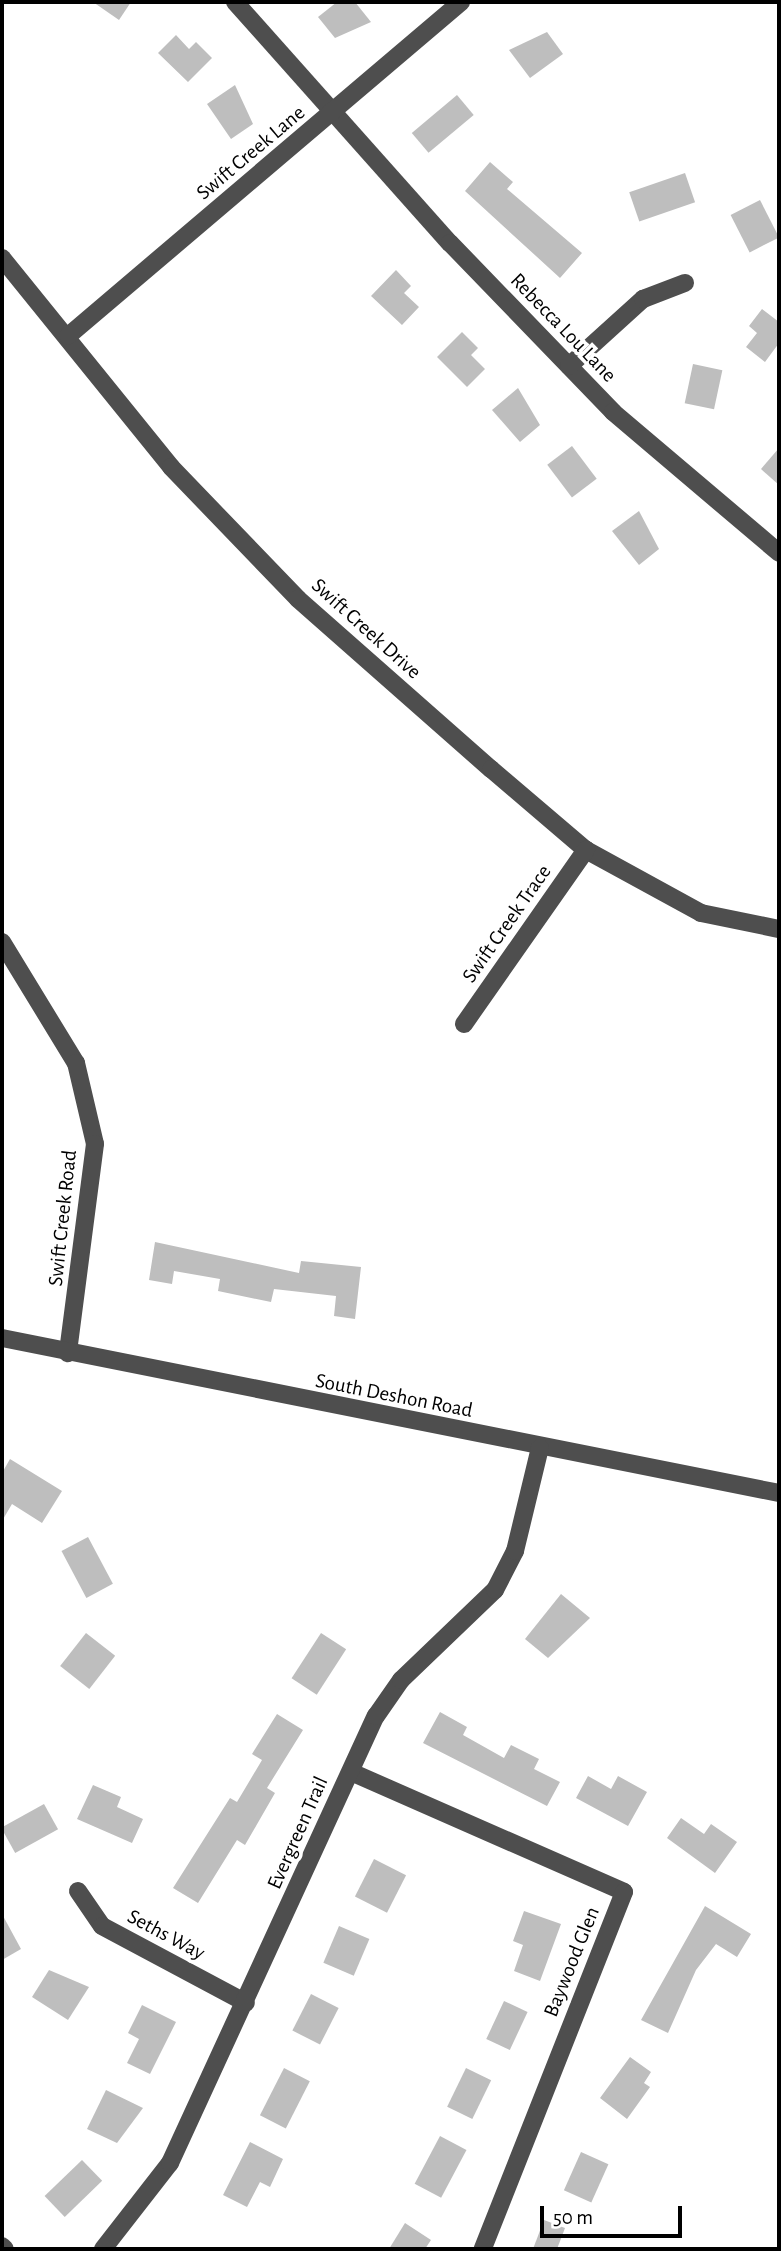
<!DOCTYPE html>
<style>
body{margin:0}
#map{position:relative;width:781px;height:2251px;overflow:hidden;background:#fff;font-family:"Alegreya Sans",sans-serif}
div>[style]{position:absolute}
.building>*{inset:0;background:#bebebe;transform-origin:0 0}
.minor>*{height:18px;margin:-9px;padding:0 9px;transform-origin:9px;border-radius:9px;background:#4e4e4e}
span{translate:-50% -50%;white-space:nowrap;text-align:center;line-height:1.15;-webkit-text-stroke:7px #fff;paint-order:stroke}
.street-label{font-size:21px;color:#000}
.frame{position:absolute;inset:0;border:4px solid #000;pointer-events:none}
.scale{position:absolute;left:540px;top:2206px;width:142px;height:32px;box-sizing:border-box;border:4px solid #000;border-top:0;padding-left:9px;font-size:21px;line-height:24px;white-space:nowrap;color:#000;-webkit-text-stroke:5px #fff;paint-order:stroke}
</style>
<div id="map">
<div class="building">
<div style="clip-path:polygon(93px 2px,131px 2px,119px 20px)"></div>
<div style="clip-path:polygon(337px 2px,355px 2px,371px 22px,335px 38px,318px 17px)"></div>
<div style="clip-path:polygon(547px 32px,563px 54px,530px 78px,509px 50px)"></div>
<div style="clip-path:polygon(176px 35px,189px 49px,196px 42px,212px 58px,188px 82px,158px 53px)"></div>
<div style="clip-path:polygon(235px 85px,253px 124px,231px 139px,207px 104px)"></div>
<div style="left:457px;top:95px;width:26px;height:59px;rotate:50deg"></div>
<div style="clip-path:polygon(490px 162px,513px 182px,507px 189px,582px 253px,560px 278px,465px 191px)"></div>
<div style="left:685px;top:173px;width:31px;height:59px;rotate:71deg"></div>
<div style="left:760px;top:200px;width:42px;height:33px;rotate:63deg"></div>
<div style="clip-path:polygon(396px 270px,411px 286px,404px 293px,419px 307px,402px 325px,371px 296px)"></div>
<div style="clip-path:polygon(762px 309px,779px 322px,779px 343px,765px 362px,746px 347px,757px 333px,749px 326px)"></div>
<div style="clip-path:polygon(462px 332px,478px 348px,471px 355px,485px 369px,467px 387px,437px 357px)"></div>
<div style="left:693px;top:364px;width:30px;height:40px;rotate:12deg"></div>
<div style="clip-path:polygon(518px 388px,540px 425px,520px 442px,492px 410px)"></div>
<div style="left:572px;top:446px;width:41px;height:31px;rotate:53deg"></div>
<div style="clip-path:polygon(779px 448px,779px 485px,761px 469px)"></div>
<div style="clip-path:polygon(639px 511px,659px 549px,639px 565px,612px 531px)"></div>
<div style="clip-path:polygon(155px 1242px,299px 1273px,301px 1261px,361px 1267px,355px 1319px,334px 1316px,336px 1296px,274px 1289px,271px 1302px,218px 1291px,220px 1279px,174px 1271px,172px 1284px,149px 1280px)"></div>
<div style="clip-path:polygon(10px 1459px,62px 1491px,42px 1523px,12px 1504px,2px 1521px,2px 1473px)"></div>
<div style="left:88px;top:1537px;width:53px;height:30px;rotate:62deg"></div>
<div style="clip-path:polygon(561px 1594px,590px 1618px,548px 1658px,525px 1639px)"></div>
<div style="left:86px;top:1633px;width:37px;height:42px;rotate:38deg"></div>
<div style="left:321px;top:1633px;width:30px;height:54px;rotate:33deg"></div>
<div style="clip-path:polygon(440px 1712px,467px 1727px,463px 1735px,504px 1758px,511px 1745px,539px 1759px,534px 1769px,560px 1782px,547px 1806px,423px 1743px)"></div>
<div style="clip-path:polygon(277px 1714px,303px 1730px,267px 1788px,275px 1793px,245px 1845px,237px 1840px,198px 1903px,173px 1888px,230px 1798px,237px 1802px,262px 1760px,252px 1754px)"></div>
<div style="clip-path:polygon(588px 1776px,611px 1789px,618px 1776px,647px 1792px,628px 1826px,576px 1798px)"></div>
<div style="clip-path:polygon(93px 1785px,121px 1797px,117px 1807px,143px 1819px,132px 1843px,77px 1819px)"></div>
<div style="left:44px;top:1804px;width:29px;height:49px;rotate:61deg"></div>
<div style="clip-path:polygon(681px 1818px,704px 1834px,711px 1824px,737px 1842px,715px 1873px,667px 1838px)"></div>
<div style="left:374px;top:1859px;width:36px;height:42px;rotate:27deg"></div>
<div style="clip-path:polygon(705px 1906px,751px 1934px,737px 1957px,716px 1944px,696px 1970px,668px 2033px,641px 2020px)"></div>
<div style="clip-path:polygon(524px 1911px,561px 1924px,540px 1981px,514px 1971px,523px 1945px,513px 1941px)"></div>
<div style="clip-path:polygon(2px 1914px,21px 1949px,2px 1960px)"></div>
<div style="left:339px;top:1926px;width:33px;height:40px;rotate:23deg"></div>
<div style="clip-path:polygon(49px 1970px,89px 1987px,68px 2020px,32px 1997px)"></div>
<div style="left:311px;top:1994px;width:31px;height:41px;rotate:27deg"></div>
<div style="left:504px;top:2001px;width:26px;height:42px;rotate:25deg"></div>
<div style="clip-path:polygon(142px 2005px,176px 2022px,150px 2074px,127px 2063px,139px 2039px,128px 2033px)"></div>
<div style="clip-path:polygon(630px 2057px,651px 2072px,644px 2083px,650px 2087px,627px 2119px,600px 2098px)"></div>
<div style="left:284px;top:2068px;width:29px;height:53px;rotate:27deg"></div>
<div style="left:466px;top:2068px;width:28px;height:43px;rotate:26deg"></div>
<div style="clip-path:polygon(106px 2090px,143px 2108px,117px 2143px,87px 2129px)"></div>
<div style="left:440px;top:2136px;width:30px;height:54px;rotate:28deg"></div>
<div style="clip-path:polygon(250px 2142px,283px 2159px,270px 2187px,260px 2182px,247px 2207px,223px 2195px)"></div>
<div style="left:581px;top:2152px;width:30px;height:42px;rotate:24deg"></div>
<div style="left:82px;top:2160px;width:29px;height:52px;rotate:46deg"></div>
<div style="clip-path:polygon(544px 2220px,565px 2228px,557px 2249px,533px 2249px)"></div>
<div style="clip-path:polygon(405px 2223px,431px 2240px,425px 2249px,389px 2249px)"></div>
</div>
<div class="minor">
<div style="left:235px;top:2px;width:323px;rotate:48.3deg"></div>
<div style="left:450px;top:243px;width:235px;rotate:46deg"></div>
<div style="left:613px;top:412px;width:218px;rotate:40.3deg"></div>
<div style="left:2px;top:258px;width:269px;rotate:51deg"></div>
<div style="left:171px;top:467px;width:183px;rotate:46.1deg"></div>
<div style="left:298px;top:599px;width:257px;rotate:41.4deg"></div>
<div style="left:491px;top:769px;width:125px;rotate:40.5deg"></div>
<div style="left:586px;top:850px;width:131px;rotate:28.7deg"></div>
<div style="left:701px;top:913px;width:80px;rotate:11.6deg"></div>
<div style="left:68px;top:336px;width:516px;rotate:-40.36deg"></div>
<div style="left:569px;top:366px;width:100px;rotate:-42.2deg"></div>
<div style="left:643px;top:299px;width:45px;rotate:-20.9deg"></div>
<div style="left:2px;top:942px;width:142px;rotate:58.6deg"></div>
<div style="left:76px;top:1063px;width:83px;rotate:76.8deg"></div>
<div style="left:95px;top:1144px;width:211px;rotate:97.4deg"></div>
<div style="left:464px;top:1024px;width:213px;rotate:-55deg"></div>
<div style="left:2px;top:1338px;width:792px;rotate:11.28deg"></div>
<div style="left:351px;top:1772px;width:298px;rotate:23.7deg"></div>
<div style="left:624px;top:1892px;width:384px;rotate:111.6deg"></div>
<div style="left:78px;top:1891px;width:42px;rotate:55.6deg"></div>
<div style="left:102px;top:1926px;width:163px;rotate:28.1deg"></div>
<div style="left:2px;top:2246px;width:4px;rotate:45deg"></div>
<div style="left:103px;top:2249px;width:109px;rotate:-52.1deg"></div>
<div style="left:170px;top:2163px;width:492px;rotate:-65.3deg"></div>
<div style="left:376px;top:1716px;width:44px;rotate:-55.2deg"></div>
<div style="left:401px;top:1680px;width:130px;rotate:-43.8deg"></div>
<div style="left:495px;top:1590px;width:44px;rotate:-62.9deg"></div>
<div style="left:515px;top:1551px;width:106px;rotate:-76.4deg"></div>
</div>
<div class="street-label">
<span style="left:251px;top:153px;rotate:-40deg">Swift Creek Lane</span>
<span style="left:563px;top:328px;rotate:46deg">Rebecca Lou Lane</span>
<span style="left:366px;top:629px;rotate:42deg">Swift Creek Drive</span>
<span style="left:507px;top:924px;rotate:-55deg">Swift Creek Trace</span>
<span style="left:63px;top:1218px;rotate:-84deg">Swift Creek Road</span>
<span style="left:394px;top:1396px;rotate:11deg">South Deshon Road</span>
<span style="left:298px;top:1833px;rotate:-66deg">Evergreen Trail</span>
<span style="left:166px;top:1935px;rotate:28deg">Seths Way</span>
<span style="left:572px;top:1962px;rotate:-68deg">Baywood Glen</span>
</div>
<div class="frame"></div>
<div class="scale">50 m</div>
</div>
